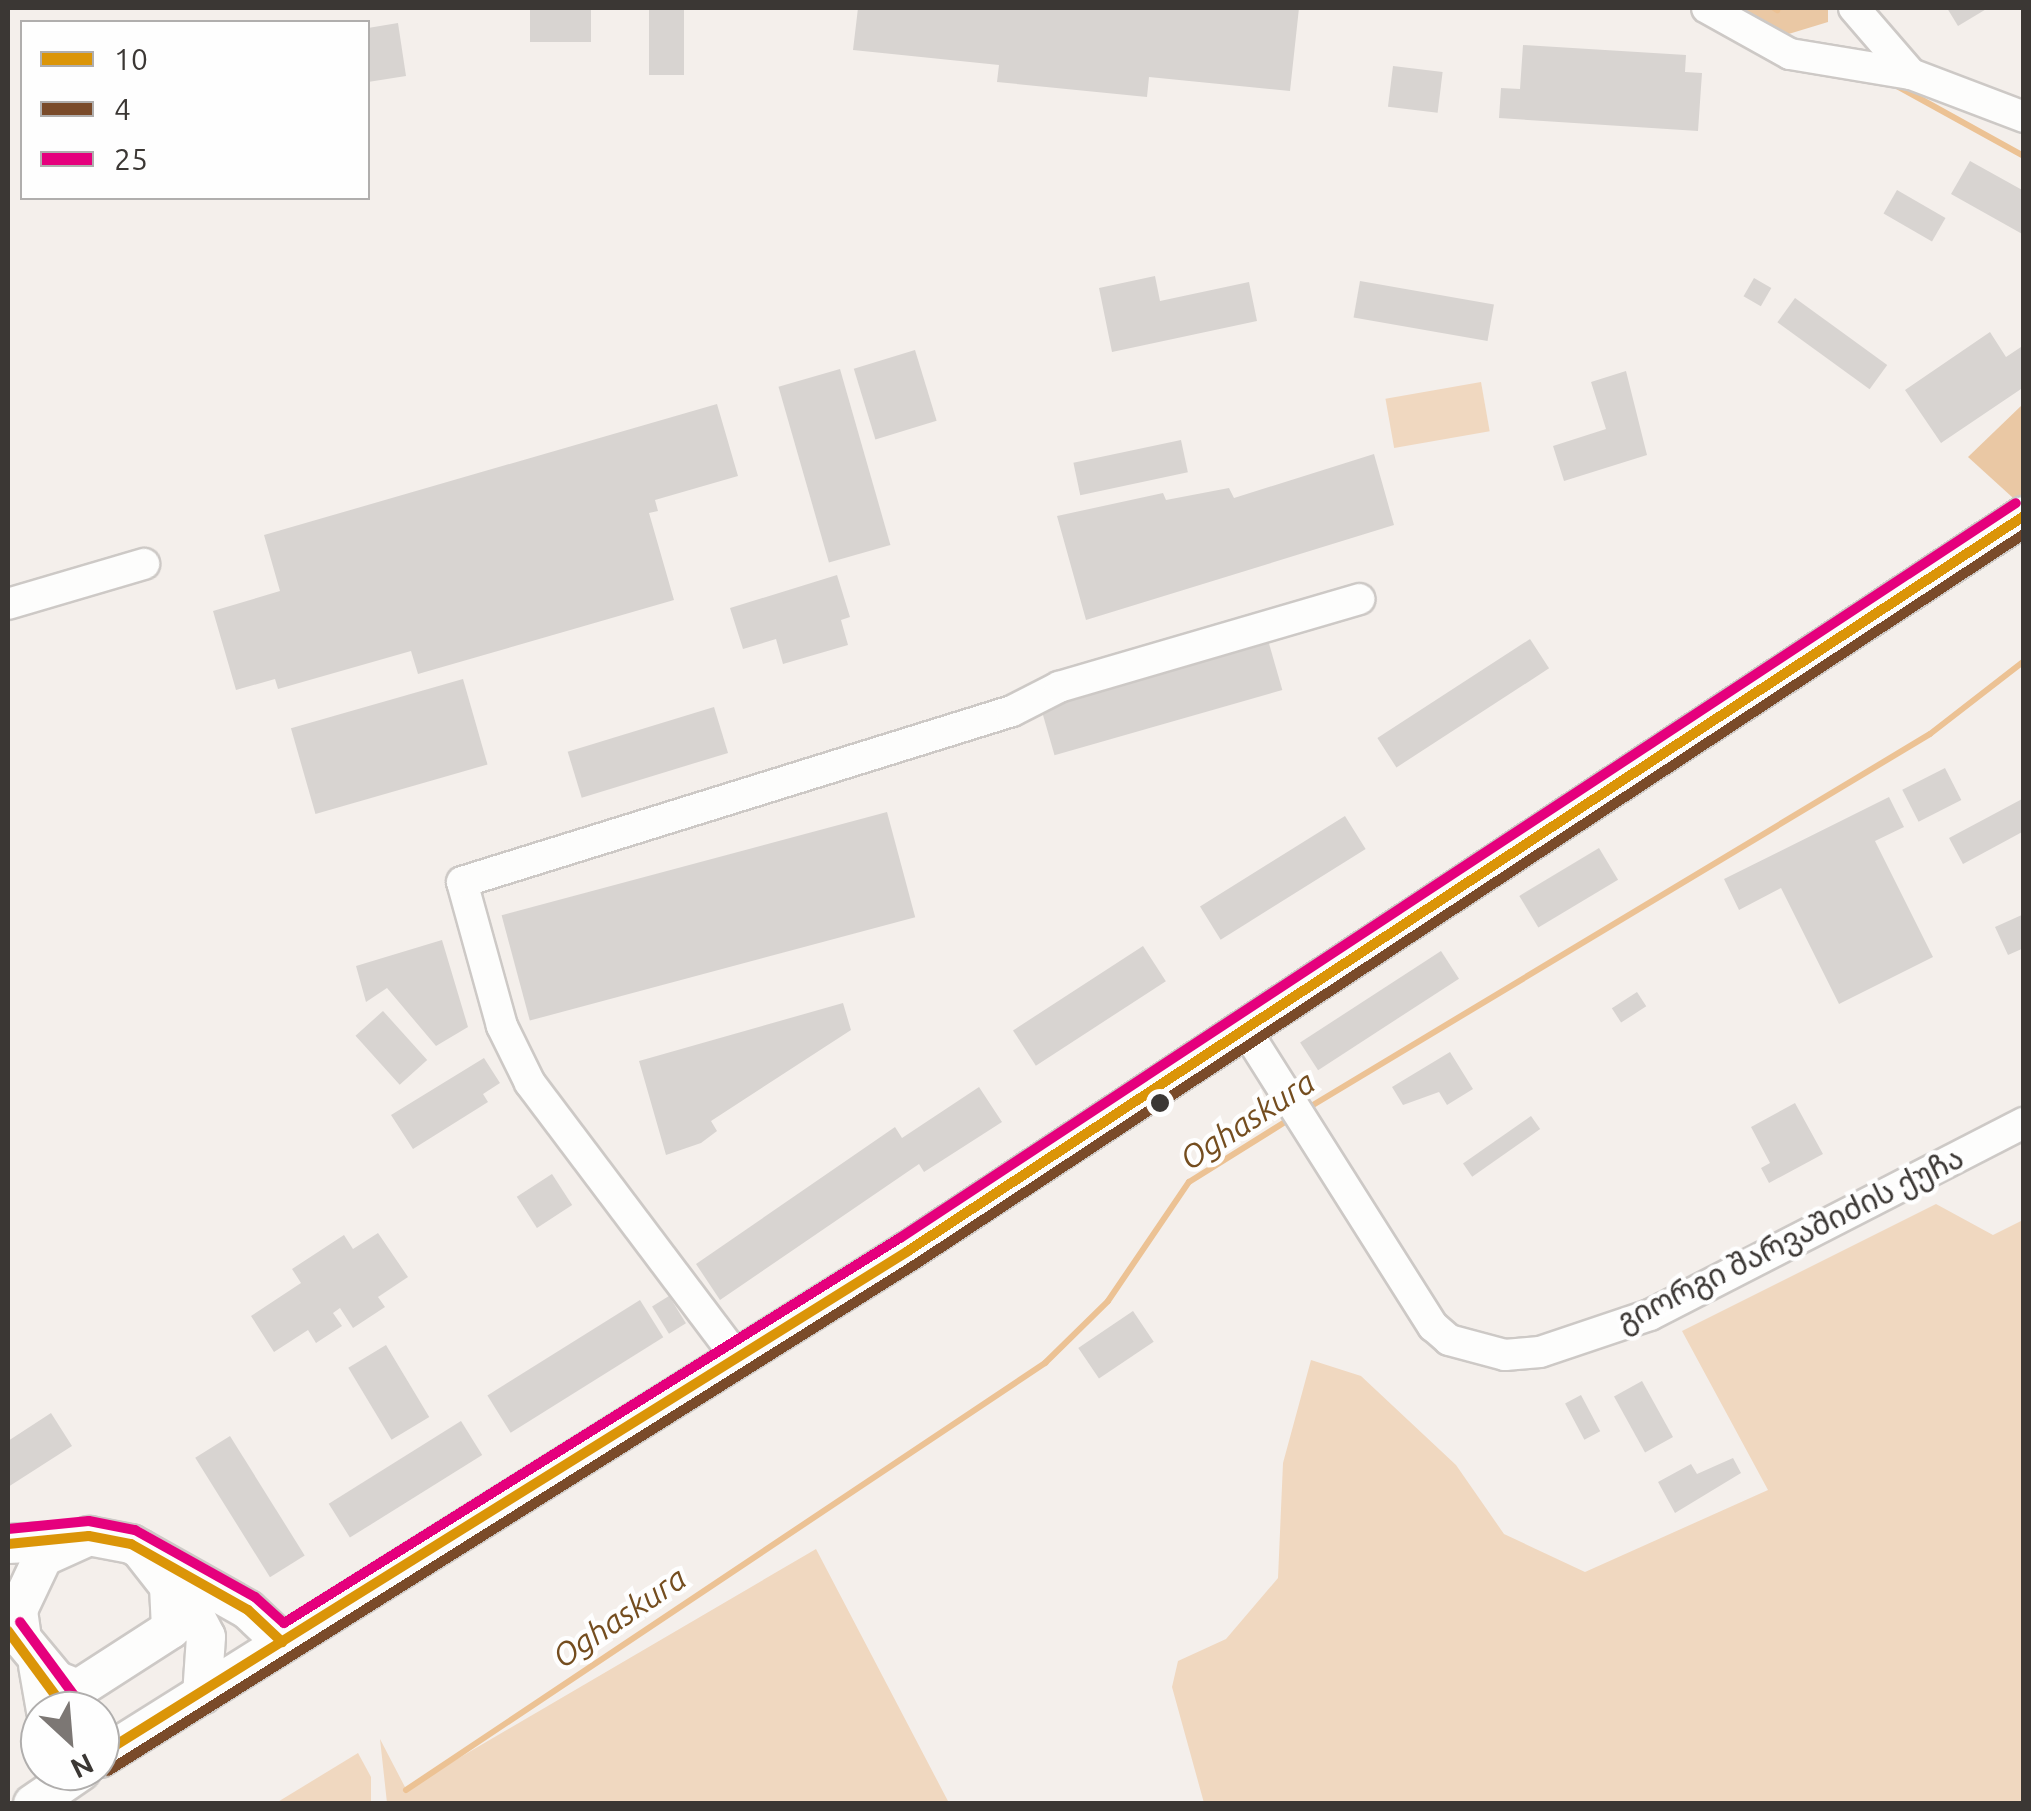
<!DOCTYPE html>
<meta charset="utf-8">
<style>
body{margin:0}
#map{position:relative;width:2031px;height:1811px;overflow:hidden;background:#f4efeb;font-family:Ubuntu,"Noto Sans Georgian",sans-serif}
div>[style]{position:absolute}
.green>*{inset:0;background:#f0d8c0;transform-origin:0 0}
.forest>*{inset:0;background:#eac8a4}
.stream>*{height:6px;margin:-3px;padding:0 3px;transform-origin:3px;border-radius:3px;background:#ecc294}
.building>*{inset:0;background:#d8d4d1;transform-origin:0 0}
.roads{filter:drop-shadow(2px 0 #cdc9c6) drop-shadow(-2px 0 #cdc9c6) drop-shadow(0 2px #cdc9c6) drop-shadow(0 -2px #cdc9c6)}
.minor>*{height:30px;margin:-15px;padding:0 15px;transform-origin:15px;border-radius:15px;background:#fdfdfc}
.major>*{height:38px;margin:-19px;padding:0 19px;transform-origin:19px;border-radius:19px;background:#fdfdfc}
.bus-1>*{height:10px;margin:-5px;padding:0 5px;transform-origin:5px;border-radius:5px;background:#db9508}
.bus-2>*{height:10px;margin:-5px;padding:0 5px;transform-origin:5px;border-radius:5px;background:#7a4b2a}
.bus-3>*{height:10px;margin:-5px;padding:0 5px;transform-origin:5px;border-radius:5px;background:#e5007d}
.dots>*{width:28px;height:28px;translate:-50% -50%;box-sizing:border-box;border:5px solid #fefefe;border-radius:50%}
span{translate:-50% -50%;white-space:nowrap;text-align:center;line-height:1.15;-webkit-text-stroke:9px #fefefe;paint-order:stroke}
.street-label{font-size:30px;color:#3b3734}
.water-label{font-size:32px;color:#744d1f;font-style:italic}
.frame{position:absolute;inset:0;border:10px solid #3b3734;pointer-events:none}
.legend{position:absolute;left:20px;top:20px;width:350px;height:180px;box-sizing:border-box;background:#fefefe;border:2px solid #b0aead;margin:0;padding:12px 18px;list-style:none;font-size:30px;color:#3b3734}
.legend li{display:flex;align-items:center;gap:20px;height:50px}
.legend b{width:50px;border:2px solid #b0aead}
.north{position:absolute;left:20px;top:1691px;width:100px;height:100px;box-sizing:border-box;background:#fefefe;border:2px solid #b0aead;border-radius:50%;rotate:154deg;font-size:28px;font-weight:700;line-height:40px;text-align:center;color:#3b3734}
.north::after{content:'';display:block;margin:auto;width:35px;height:45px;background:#7c7774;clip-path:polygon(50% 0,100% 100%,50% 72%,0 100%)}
</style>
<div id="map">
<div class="green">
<div style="left:1481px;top:382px;width:50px;height:97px;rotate:80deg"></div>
<div style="clip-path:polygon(1936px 1204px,1993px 1235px,2023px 1220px,2023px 1803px,1204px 1803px,1172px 1687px,1178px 1661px,1226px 1639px,1278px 1578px,1283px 1463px,1311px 1360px,1361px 1376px,1456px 1465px,1504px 1534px,1585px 1572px,1768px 1490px,1682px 1331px)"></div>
<div style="clip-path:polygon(816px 1549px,949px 1803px,387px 1803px,380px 1739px,406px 1789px)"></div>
<div style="clip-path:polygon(358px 1753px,371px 1777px,371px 1803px,276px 1803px)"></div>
</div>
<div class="forest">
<div style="clip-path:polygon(1740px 8px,1828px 8px,1828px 22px,1782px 36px)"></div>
<div style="clip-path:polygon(2023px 404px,2023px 507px,1968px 457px)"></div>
</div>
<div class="stream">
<div style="left:1774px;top:8px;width:4px;rotate:34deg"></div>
<div style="left:1897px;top:86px;width:145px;rotate:28.9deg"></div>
<div style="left:1308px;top:1108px;width:726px;rotate:-31.02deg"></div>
<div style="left:1930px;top:734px;width:119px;rotate:-37.8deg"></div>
<div style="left:406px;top:1790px;width:769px;rotate:-33.75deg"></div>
<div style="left:1045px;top:1363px;width:88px;rotate:-44.5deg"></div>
<div style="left:1108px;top:1301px;width:144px;rotate:-55.8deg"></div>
<div style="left:1189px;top:1182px;width:123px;rotate:-32deg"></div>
</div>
<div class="building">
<div style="left:530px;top:8px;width:61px;height:34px"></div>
<div style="left:649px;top:8px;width:35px;height:67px"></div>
<div style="clip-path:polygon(858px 8px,1299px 8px,1290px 91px,1149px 77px,1147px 97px,997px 82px,999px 65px,853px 50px)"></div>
<div style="clip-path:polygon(1947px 8px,1988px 8px,1958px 26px)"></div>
<div style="clip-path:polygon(398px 23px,406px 76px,368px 82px,368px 28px)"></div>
<div style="clip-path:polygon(1523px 45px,1686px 55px,1685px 72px,1702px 73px,1698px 131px,1499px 118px,1501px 88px,1520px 89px)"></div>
<div style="left:1393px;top:66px;width:50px;height:41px;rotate:7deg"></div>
<div style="clip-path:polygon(1970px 161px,2024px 191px,2024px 235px,1951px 194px)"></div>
<div style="left:1897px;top:190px;width:56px;height:27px;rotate:30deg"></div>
<div style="clip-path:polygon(1155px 276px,1160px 301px,1249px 282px,1257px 321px,1112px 352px,1099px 288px)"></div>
<div style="left:1754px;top:278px;width:20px;height:21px;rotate:30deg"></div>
<div style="left:1360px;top:281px;width:136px;height:37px;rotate:10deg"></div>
<div style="left:1795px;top:298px;width:114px;height:30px;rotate:36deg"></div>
<div style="clip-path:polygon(1990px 332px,2006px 357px,2024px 345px,2024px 387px,1941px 443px,1905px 390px)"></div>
<div style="left:915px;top:350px;width:74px;height:64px;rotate:73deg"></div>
<div style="left:840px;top:369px;width:183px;height:64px;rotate:74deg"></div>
<div style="clip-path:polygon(1626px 371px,1647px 455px,1564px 481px,1553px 446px,1606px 429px,1591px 382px)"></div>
<div style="clip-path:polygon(717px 404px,738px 476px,655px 500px,658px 511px,649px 513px,674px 600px,418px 674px,411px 651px,278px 689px,275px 679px,236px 690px,213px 611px,280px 591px,264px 535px)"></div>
<div style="left:1181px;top:440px;width:33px;height:110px;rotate:78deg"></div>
<div style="clip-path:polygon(1374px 454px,1394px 525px,1086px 620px,1057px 516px,1163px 493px,1166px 500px,1229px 488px,1234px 498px)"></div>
<div style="clip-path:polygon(837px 575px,850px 617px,841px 620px,848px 645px,783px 664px,776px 639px,743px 649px,730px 608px)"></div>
<div style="left:1530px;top:639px;width:35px;height:182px;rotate:57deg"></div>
<div style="left:1268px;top:640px;width:52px;height:237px;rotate:74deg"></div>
<div style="left:463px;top:679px;width:89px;height:179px;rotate:74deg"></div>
<div style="left:714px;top:707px;width:48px;height:153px;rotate:73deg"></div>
<div style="left:1945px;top:768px;width:36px;height:48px;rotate:63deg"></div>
<div style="clip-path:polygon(1889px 797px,1904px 827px,1875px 841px,1933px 957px,1839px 1004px,1781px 888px,1739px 910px,1724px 879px)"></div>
<div style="clip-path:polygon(2024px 798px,2024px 831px,1963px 864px,1949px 838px)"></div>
<div style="left:887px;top:812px;width:109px;height:399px;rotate:75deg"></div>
<div style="left:1345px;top:816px;width:39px;height:171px;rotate:58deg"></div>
<div style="left:1599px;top:848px;width:37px;height:93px;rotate:59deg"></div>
<div style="clip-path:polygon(2024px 914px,2024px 948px,2008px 955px,1995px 927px)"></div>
<div style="clip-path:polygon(442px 940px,468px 1027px,436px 1046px,387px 988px,366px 1002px,356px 966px)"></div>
<div style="left:1143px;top:946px;width:42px;height:155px;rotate:57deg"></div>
<div style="left:1441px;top:951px;width:33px;height:168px;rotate:57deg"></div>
<div style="left:1637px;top:992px;width:17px;height:30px;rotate:57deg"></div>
<div style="clip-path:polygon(843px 1003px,851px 1030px,711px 1121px,717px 1131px,701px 1143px,666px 1155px,639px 1061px)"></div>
<div style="left:383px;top:1011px;width:66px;height:37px;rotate:48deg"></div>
<div style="clip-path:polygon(1450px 1052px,1473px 1089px,1447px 1105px,1439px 1092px,1403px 1105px,1392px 1087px)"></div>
<div style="clip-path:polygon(484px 1058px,500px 1083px,483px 1094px,488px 1102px,413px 1149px,391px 1115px)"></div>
<div style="clip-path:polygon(979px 1087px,1002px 1122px,924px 1172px,919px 1164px,720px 1300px,696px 1264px,895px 1127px,902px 1138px)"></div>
<div style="clip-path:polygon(1795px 1103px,1823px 1154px,1769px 1183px,1761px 1168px,1770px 1163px,1751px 1127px)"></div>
<div style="left:1531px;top:1116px;width:16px;height:83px;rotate:55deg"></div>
<div style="left:552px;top:1174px;width:37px;height:42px;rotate:57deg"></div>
<div style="clip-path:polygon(378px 1233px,408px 1277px,378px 1297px,385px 1307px,353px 1328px,340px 1308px,333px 1313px,342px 1326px,316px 1343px,308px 1330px,274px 1352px,251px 1316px,301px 1283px,292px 1269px,344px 1235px,353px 1249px)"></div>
<div style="left:669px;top:1296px;width:32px;height:20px;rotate:58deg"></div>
<div style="left:640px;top:1300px;width:44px;height:180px;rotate:58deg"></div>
<div style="left:1133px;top:1311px;width:37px;height:66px;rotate:56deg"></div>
<div style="left:386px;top:1345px;width:84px;height:44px;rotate:59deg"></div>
<div style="left:1642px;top:1381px;width:64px;height:32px;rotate:61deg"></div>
<div style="left:1581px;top:1395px;width:41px;height:18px;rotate:62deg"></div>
<div style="clip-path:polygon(51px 1413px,72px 1446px,8px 1487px,8px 1441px)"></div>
<div style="left:461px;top:1421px;width:40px;height:156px;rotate:58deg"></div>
<div style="left:230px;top:1436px;width:141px;height:41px;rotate:58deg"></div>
<div style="clip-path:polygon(1733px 1458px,1741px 1473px,1675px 1513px,1658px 1482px,1691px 1464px,1697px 1474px)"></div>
</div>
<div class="roads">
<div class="minor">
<div style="left:1707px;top:8px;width:95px;rotate:29deg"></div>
<div style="left:1790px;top:54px;width:123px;rotate:9.4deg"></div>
<div style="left:1911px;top:74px;width:121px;rotate:20.8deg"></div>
<div style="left:1854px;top:8px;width:87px;rotate:49.2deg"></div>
<div style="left:8px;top:604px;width:142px;rotate:-16.4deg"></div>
<div style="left:1245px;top:1029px;width:352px;rotate:57.7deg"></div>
<div style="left:1433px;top:1326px;width:21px;rotate:41deg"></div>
<div style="left:1449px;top:1340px;width:58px;rotate:15deg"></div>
<div style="left:1505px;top:1355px;width:35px;rotate:-5deg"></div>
<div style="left:1540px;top:1352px;width:116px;rotate:-18.6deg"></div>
<div style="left:1650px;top:1315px;width:420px;rotate:-27.2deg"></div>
<div style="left:735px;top:1355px;width:341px;rotate:-127deg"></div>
<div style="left:530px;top:1083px;width:64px;rotate:-116.2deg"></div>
<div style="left:502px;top:1026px;width:149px;rotate:-105.5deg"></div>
<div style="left:462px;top:882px;width:576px;rotate:-17.27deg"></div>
<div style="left:1012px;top:711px;width:53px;rotate:-27.1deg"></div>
<div style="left:1059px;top:687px;width:313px;rotate:-16.3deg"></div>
</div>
<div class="major">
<div style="left:8px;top:1544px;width:60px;rotate:-2.9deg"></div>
<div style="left:140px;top:1549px;width:47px;rotate:51.9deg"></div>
<div style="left:169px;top:1586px;width:43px;rotate:87.3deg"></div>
<div style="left:171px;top:1629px;width:111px;rotate:147.2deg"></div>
<div style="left:78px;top:1689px;width:24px;rotate:-158deg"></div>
<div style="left:56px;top:1680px;width:53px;rotate:-129.7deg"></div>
<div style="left:22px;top:1639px;width:29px;rotate:-98deg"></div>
<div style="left:18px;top:1610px;width:59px;rotate:-64.7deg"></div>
<div style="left:43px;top:1557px;width:51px;rotate:-24.5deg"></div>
<div style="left:89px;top:1536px;width:43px;rotate:10.8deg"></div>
<div style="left:131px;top:1544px;width:134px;rotate:29.4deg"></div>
<div style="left:248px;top:1610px;width:47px;rotate:43.3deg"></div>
<div style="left:176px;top:1579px;width:65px;rotate:62.7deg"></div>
<div style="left:206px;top:1637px;width:58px;rotate:93.9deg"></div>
<div style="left:38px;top:1665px;width:47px;rotate:80.1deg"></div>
<div style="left:100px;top:1758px;width:954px;rotate:-32.11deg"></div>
<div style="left:908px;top:1251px;width:1336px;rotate:-33.37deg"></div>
<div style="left:33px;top:1804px;width:58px;rotate:-34.5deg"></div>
</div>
</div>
<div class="bus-1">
<div style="left:8px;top:1544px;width:81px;rotate:-5.6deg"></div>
<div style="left:89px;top:1536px;width:43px;rotate:10.8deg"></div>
<div style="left:131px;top:1544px;width:134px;rotate:29.4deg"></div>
<div style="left:248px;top:1610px;width:47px;rotate:43.3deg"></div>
<div style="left:8px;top:1631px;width:99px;rotate:53.6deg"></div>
<div style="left:100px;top:1755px;width:952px;rotate:-31.95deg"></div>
<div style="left:908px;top:1251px;width:1336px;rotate:-33.37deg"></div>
</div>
<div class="bus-2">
<div style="left:108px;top:1771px;width:954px;rotate:-32.11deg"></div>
<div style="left:916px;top:1264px;width:1327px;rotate:-33.38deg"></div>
</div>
<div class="bus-3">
<div style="left:8px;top:1529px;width:81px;rotate:-5.6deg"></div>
<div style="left:89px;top:1521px;width:47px;rotate:11.1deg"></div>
<div style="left:135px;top:1530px;width:137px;rotate:29.2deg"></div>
<div style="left:255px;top:1597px;width:39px;rotate:42deg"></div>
<div style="left:284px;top:1623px;width:726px;rotate:-32.01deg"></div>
<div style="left:900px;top:1238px;width:1336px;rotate:-33.37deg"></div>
<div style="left:20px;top:1622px;width:99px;rotate:53.6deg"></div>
</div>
<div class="dots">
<div style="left:1160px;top:1103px;background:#3b3734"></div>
</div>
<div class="street-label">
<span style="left:1790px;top:1239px;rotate:-26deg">გიორგი შარვაშიძის ქუჩა</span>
</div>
<div class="water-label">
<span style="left:1247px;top:1120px;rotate:-33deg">Oghaskura</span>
<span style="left:619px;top:1617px;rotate:-34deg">Oghaskura</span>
</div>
<div class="frame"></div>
<ul class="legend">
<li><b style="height:12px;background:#db9508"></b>10</li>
<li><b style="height:12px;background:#7a4b2a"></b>4</li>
<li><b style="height:12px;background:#e5007d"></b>25</li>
</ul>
<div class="north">N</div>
</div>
